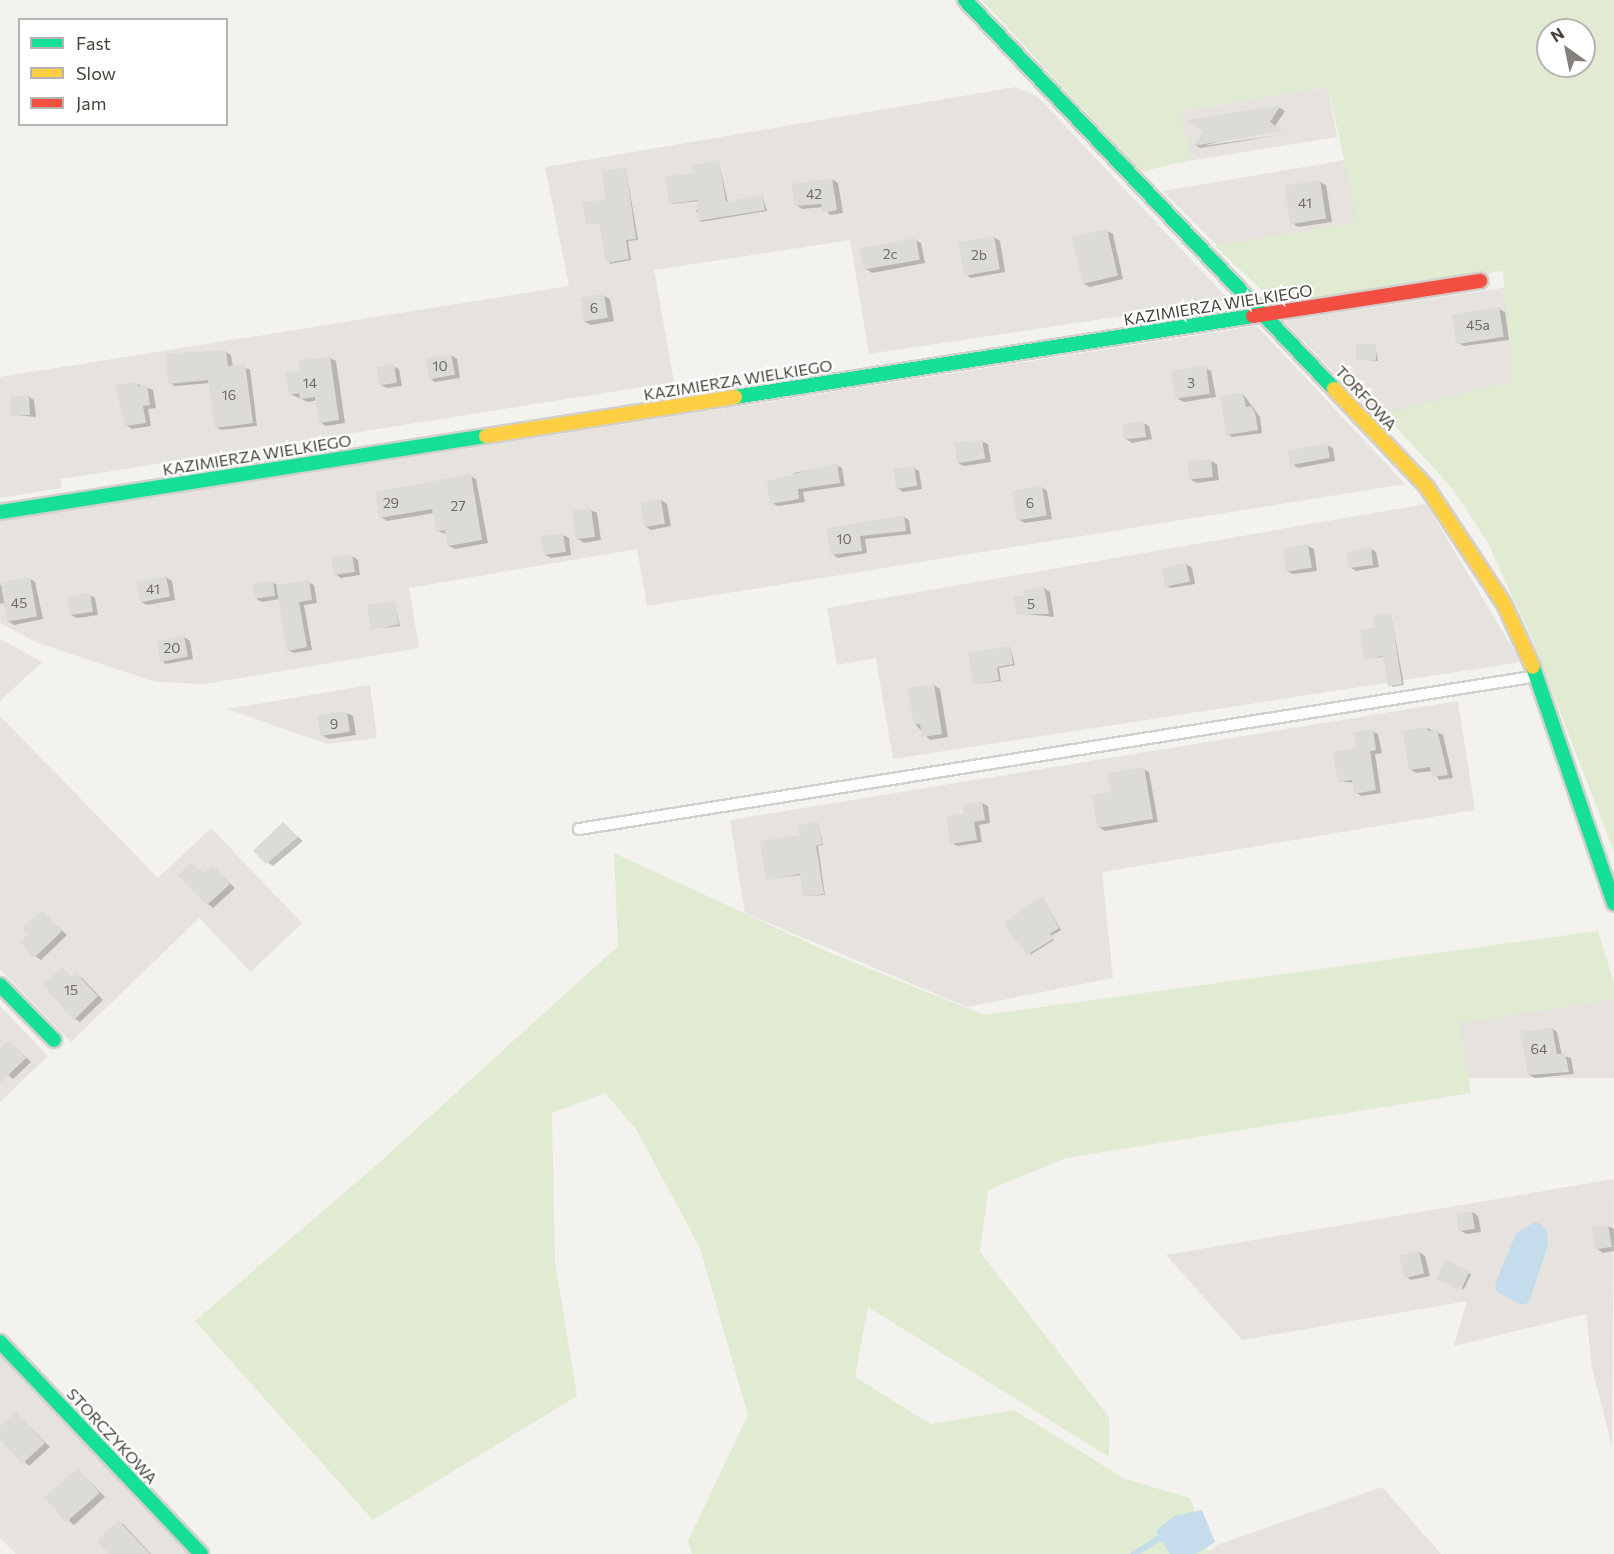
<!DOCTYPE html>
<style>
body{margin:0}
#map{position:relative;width:1614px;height:1554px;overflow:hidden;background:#f3f2ef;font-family:Commissioner,sans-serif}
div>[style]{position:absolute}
.residential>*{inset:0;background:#e6e3de;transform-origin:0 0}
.green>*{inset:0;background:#e0ebd2}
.water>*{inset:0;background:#c4dcec}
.shadow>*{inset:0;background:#0003;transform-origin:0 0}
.stream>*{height:6px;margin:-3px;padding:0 3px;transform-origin:3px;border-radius:3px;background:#c4dcec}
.building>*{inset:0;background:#dddbd7;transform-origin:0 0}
.roads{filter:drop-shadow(2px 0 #d1d0cc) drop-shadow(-2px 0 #d1d0cc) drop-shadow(0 2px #d1d0cc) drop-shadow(0 -2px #d1d0cc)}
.lane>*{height:10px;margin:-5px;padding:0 5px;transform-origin:5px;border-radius:5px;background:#fdfdfd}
.fast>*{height:14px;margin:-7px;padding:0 7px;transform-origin:7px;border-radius:7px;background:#16e098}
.slow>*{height:14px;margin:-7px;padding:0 7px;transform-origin:7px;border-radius:7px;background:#ffcf43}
.jam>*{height:14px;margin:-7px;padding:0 7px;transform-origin:7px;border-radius:7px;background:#f24e42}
span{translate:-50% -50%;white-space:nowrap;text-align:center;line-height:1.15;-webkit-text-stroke:4.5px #fff;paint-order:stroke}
.number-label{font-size:14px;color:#6f6a63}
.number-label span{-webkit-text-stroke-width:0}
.street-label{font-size:16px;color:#49443b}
.legend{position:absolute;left:18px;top:18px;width:210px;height:108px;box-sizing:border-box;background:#fff;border:2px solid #b6b4b1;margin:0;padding:8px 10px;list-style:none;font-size:18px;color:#49443b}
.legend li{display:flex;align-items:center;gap:12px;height:30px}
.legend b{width:30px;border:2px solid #b6b4b1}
.north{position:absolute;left:1536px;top:18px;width:60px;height:60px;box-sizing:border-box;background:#fff;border:2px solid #b6b4b1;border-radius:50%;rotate:327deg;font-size:16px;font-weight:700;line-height:24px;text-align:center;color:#49443b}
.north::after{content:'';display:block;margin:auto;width:21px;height:27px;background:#84817a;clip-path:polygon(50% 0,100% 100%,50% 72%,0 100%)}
</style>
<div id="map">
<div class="residential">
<div style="clip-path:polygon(1015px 87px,1037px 96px,1229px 300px,869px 354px,850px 240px,654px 270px,674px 382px,61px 479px,62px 488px,0 498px,0 377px,569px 286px,545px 167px)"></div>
<div style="clip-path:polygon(1328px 87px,1337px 137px,1143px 168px,1103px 124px)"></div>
<div style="clip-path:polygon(1415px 148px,1438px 279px,1276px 304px,1163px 191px)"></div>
<div style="clip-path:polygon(1549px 281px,1567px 390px,1381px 421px,1284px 321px)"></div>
<div style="clip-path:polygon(1257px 326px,1405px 484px,647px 606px,637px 549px,409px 588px,419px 648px,205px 684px,156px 682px,38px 643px,0 623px,0 521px)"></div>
<div style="clip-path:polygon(1426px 504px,1521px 662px,893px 759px,876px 658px,837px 665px,827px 608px)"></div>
<div style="clip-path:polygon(0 639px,42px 662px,0 701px)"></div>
<div style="clip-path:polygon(370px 685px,377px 738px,327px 744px,227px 709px)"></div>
<div style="clip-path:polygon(1458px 701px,1475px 810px,1102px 872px,1113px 978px,967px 1007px,745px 913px,730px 820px)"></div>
<div style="clip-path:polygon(0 716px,158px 878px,211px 828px,302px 923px,251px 972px,199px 918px,71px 1042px,0 969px)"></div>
<div style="left:1614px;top:981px;width:97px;height:198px;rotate:90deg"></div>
<div style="clip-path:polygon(0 1006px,48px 1056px,0 1102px)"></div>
<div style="clip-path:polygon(1614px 1179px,1612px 1447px,1592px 1368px,1586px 1314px,1454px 1346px,1467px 1301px,1242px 1340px,1166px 1255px)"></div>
<div style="clip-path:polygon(0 1353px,188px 1554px,16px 1554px,0 1538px)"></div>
<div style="clip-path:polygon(1382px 1487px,1441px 1554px,1206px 1554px,1217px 1545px)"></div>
</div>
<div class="green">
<div style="clip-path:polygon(evenodd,982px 0,1614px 0,1614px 852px,1534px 644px,1488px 543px,1452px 488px,1384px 414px,1513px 381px,1503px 271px,1276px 304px,1215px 246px,1358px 222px,1328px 87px,1181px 111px,1191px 160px,1141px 172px,982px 0,1548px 30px,1584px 30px,1584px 66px,1548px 66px,1548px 30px)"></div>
<div style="clip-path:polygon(614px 853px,826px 951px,984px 1015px,1598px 931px,1614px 983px,1614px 999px,1459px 1023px,1471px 1093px,1066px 1158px,988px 1190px,980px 1252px,1109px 1417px,1109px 1457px,868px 1307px,855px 1377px,931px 1424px,1014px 1410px,1125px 1479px,1190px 1498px,1210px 1554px,692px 1554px,688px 1541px,748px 1415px,700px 1248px,636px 1129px,605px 1093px,552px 1113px,555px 1262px,577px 1396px,373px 1520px,195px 1321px,372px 1169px,618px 946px)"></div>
</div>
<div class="water">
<div style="clip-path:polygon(1534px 1222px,1541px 1224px,1547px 1233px,1548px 1245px,1529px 1302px,1522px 1305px,1497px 1292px,1495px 1284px,1516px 1234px)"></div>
<div style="clip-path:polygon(1202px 1510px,1215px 1542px,1196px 1554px,1170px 1554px,1156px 1531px,1174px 1516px)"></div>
</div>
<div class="shadow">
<div style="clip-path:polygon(1280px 108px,1285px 111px,1275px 126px,1203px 146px,1286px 134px,1200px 148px,1195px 145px,1205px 132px,1191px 121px)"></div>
<div style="clip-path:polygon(719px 162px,728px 203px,762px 195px,767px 211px,701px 222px,696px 210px,701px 209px,699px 201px,671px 204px,695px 174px)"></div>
<div style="clip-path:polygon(626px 169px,638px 240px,628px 241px,631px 260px,610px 264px,601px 223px,587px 224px)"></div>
<div style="clip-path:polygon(832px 179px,838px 183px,843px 213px,830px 215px,823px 207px,802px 209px,796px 205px)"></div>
<div style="clip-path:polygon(1320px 182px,1326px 185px,1332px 222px,1298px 227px,1292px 223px)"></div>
<div style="clip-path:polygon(1107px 231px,1113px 234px,1123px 279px,1090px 287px,1084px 284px)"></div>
<div style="clip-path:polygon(994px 237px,1000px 241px,1005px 272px,971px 278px,965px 274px)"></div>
<div style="clip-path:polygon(915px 240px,921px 243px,925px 263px,872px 273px,866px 269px)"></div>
<div style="clip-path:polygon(604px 296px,610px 299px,614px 321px,591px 325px,585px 322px)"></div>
<div style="clip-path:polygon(1499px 309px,1505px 312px,1509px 340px,1464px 346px,1458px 343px)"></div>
<div style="clip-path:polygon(1375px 346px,1378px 361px,1357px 359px)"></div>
<div style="clip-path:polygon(226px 352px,231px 355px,233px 367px,250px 369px,257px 426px,221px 430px,216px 427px,210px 383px,175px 386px,170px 383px)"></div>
<div style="clip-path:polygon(451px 355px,457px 359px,460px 378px,435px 382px,429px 378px)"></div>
<div style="clip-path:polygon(330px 358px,336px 361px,345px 423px,326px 426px,320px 422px,317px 400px,308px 402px,290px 394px,301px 372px)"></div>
<div style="clip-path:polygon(393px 366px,399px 369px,402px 386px,387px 388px,381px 385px)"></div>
<div style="clip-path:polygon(1205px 368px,1211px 371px,1216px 397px,1184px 402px,1178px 399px)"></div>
<div style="clip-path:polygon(137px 384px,153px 390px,156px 408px,148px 409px,151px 426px,132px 429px,126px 425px)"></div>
<div style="clip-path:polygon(1243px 394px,1260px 417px,1262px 433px,1232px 437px,1227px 434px)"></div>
<div style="clip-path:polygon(28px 396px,34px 400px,36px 417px,12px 415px)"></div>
<div style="clip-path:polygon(1143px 423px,1149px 426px,1152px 439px,1132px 443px,1126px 439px)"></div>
<div style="clip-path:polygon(982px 441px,988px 444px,991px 462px,964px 466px,958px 463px)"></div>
<div style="clip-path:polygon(1327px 445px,1333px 448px,1335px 461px,1298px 468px,1292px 464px)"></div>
<div style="clip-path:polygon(1211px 461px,1217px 464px,1219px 480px,1197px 483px,1191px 480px)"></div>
<div style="clip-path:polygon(836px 465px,842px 468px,845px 486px,803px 492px,805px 502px,778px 506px,772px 503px,795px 478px,794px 473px)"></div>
<div style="clip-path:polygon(913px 468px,919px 471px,922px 489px,903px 492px,897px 488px)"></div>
<div style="clip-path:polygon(470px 476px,476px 479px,488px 543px,455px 549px,449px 546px,447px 534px,437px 531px,434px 513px,387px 521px,381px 517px)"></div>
<div style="clip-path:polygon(1041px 487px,1047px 491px,1052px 519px,1025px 523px,1019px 520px)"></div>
<div style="clip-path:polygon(661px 500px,667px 504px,671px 526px,651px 530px,645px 526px)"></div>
<div style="clip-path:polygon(591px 510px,597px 513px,601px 540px,584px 543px,578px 539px)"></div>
<div style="clip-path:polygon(904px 517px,909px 520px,911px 534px,865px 539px,867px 553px,838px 558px,832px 554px,828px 529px)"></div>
<div style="clip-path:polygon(563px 535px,569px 538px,571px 555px,551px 558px,545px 555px)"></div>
<div style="clip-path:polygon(1308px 546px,1314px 549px,1317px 571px,1293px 574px,1287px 571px)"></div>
<div style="clip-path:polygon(1371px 549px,1376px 552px,1379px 567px,1356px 571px,1350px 567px)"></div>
<div style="clip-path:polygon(352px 556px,358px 560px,360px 575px,341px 578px,335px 574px)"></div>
<div style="clip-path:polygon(1186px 564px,1192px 568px,1195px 584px,1171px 588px,1165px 585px)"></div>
<div style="clip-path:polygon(166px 577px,172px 581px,175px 600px,147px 605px,141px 602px)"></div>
<div style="clip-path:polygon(29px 578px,35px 582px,43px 619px,14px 625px,8px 621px,4px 603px,0 604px,0 585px)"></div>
<div style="clip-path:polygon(272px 582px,279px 586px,308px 582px,314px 585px,317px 603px,304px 605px,312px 650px,294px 653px,288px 650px,280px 599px,262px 602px,256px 599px)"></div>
<div style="clip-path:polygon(1044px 588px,1050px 592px,1054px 617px,1017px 613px)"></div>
<div style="clip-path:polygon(89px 595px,95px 598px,98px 615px,77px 618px,71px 615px)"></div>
<div style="clip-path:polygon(394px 602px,400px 626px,371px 629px)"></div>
<div style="clip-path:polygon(1391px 615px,1404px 685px,1392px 687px,1385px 657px,1366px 658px,1376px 628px)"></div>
<div style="clip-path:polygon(184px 637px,190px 641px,193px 659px,166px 664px,160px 660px)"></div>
<div style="clip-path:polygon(1010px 647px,1015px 665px,999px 668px,1001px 681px,975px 684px)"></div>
<div style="clip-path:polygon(934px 685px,940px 689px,948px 737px,930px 740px,915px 724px)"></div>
<div style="clip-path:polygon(347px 713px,353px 716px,356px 735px,329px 739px,323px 736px)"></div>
<div style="clip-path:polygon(1427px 728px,1443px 735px,1453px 778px,1439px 780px,1433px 771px,1416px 773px,1410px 769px)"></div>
<div style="clip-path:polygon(1372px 731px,1378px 734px,1382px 753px,1375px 754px,1381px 793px,1362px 796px,1356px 793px,1354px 783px,1339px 781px)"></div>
<div style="clip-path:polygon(1143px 769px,1149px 772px,1158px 822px,1105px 831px,1099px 827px,1113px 794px)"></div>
<div style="clip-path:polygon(982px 803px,988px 806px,990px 823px,979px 825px,982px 842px,958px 846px,952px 843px,965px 815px)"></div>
<div style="clip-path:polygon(818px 823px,823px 845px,818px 846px,825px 895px,805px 896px,801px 875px,768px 879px,801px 836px)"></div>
<div style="clip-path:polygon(283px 824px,303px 841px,273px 866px,267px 862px)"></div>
<div style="clip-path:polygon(191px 864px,205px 875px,213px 867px,235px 888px,213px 908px,208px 904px)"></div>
<div style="clip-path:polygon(1043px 898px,1061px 930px,1051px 936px,1054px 940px,1030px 955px)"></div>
<div style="clip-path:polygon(42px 912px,67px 935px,41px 960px,35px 956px,30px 935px)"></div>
<div style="clip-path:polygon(62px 969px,73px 978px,76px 975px,82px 978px,103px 1000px,80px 1022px,75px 1019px)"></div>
<div style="clip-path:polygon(1551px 1028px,1557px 1032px,1562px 1055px,1571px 1058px,1574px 1074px,1535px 1078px,1529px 1075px)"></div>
<div style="clip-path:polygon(9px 1042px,31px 1062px,13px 1079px,0 1068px,0 1051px)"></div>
<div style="clip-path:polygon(1472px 1212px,1478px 1216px,1481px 1232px,1467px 1234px,1461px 1231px)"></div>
<div style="clip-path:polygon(1608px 1226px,1614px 1229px,1614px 1251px,1603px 1253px,1597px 1249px)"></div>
<div style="clip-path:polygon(1419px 1252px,1425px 1256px,1430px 1276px,1411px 1280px,1405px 1276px)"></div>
<div style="left:1446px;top:1262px;width:28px;height:17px;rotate:26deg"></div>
<div style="clip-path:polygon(16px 1413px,50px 1447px,29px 1466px,0 1437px,0 1429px)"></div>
<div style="clip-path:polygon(78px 1470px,105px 1497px,74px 1525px,69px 1521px)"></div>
<div style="clip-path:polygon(118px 1522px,124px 1525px,151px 1554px,111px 1554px)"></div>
</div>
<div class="stream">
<div style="left:1134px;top:1554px;width:31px;rotate:-32deg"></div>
</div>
<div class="building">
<div style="clip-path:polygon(1281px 105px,1270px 122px,1283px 131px,1193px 146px,1203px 132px,1187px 120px)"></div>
<div style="clip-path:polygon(719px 160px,726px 202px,762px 194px,765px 210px,697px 221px,698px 200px,669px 204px,665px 177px,693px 173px,692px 165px)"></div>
<div style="clip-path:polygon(626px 167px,636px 239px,626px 240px,629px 259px,606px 263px,599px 223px,586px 225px,582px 203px,605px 199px,602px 171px)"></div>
<div style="clip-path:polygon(832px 178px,837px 210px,823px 213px,821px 204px,795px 206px,791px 184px)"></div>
<div style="left:1320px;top:180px;width:39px;height:36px;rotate:81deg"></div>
<div style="left:1107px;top:229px;width:48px;height:36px;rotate:77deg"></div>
<div style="left:994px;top:236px;width:34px;height:36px;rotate:80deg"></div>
<div style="left:916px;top:238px;width:22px;height:57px;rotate:80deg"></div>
<div style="left:604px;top:294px;width:24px;height:24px;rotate:81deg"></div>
<div style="left:1499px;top:307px;width:30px;height:48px;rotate:81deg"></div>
<div style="left:1356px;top:344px;width:20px;height:16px"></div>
<div style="clip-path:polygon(226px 350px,228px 366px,245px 364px,253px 423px,215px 428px,208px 380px,168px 384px,166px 354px)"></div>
<div style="left:451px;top:354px;width:21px;height:26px;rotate:79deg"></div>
<div style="clip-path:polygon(330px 356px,339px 420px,319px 423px,315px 397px,300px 399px,299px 393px,289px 395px,285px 373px,300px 371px,298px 361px)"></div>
<div style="left:394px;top:364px;width:19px;height:18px;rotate:81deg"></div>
<div style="left:1206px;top:366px;width:28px;height:35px;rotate:82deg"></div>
<div style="clip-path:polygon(137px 382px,138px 386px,147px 385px,150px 405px,143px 406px,146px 423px,125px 426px,115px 385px)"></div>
<div style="clip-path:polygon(1243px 393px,1246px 407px,1251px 406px,1255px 413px,1258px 430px,1226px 435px,1220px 396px)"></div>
<div style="left:29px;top:395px;width:20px;height:19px;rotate:87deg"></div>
<div style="left:1144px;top:421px;width:16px;height:22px;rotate:83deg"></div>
<div style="left:982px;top:439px;width:20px;height:28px;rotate:81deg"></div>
<div style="left:1327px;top:443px;width:15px;height:40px;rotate:79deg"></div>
<div style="left:1211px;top:459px;width:18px;height:24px;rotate:84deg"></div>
<div style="clip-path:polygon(837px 463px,840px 483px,798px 489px,799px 499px,770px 504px,767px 481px)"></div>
<div style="left:914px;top:466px;width:20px;height:21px;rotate:81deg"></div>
<div style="clip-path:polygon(471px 474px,482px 540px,448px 546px,445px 530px,436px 532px,432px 509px,379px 518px,375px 492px)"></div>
<div style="left:1042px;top:486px;width:30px;height:30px;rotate:81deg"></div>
<div style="left:661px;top:499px;width:25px;height:21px;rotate:81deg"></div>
<div style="left:591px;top:508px;width:29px;height:19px;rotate:82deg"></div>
<div style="clip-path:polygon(904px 515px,906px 531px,860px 536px,862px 551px,831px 555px,826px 528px)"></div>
<div style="left:563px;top:533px;width:19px;height:23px;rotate:81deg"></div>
<div style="left:1308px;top:544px;width:24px;height:26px;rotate:81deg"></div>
<div style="clip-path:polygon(1371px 547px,1373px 565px,1349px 568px,1346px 552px)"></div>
<div style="left:352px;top:554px;width:18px;height:21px;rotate:81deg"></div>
<div style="left:1186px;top:563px;width:19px;height:25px;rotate:78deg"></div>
<div style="left:166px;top:576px;width:21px;height:30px;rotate:79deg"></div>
<div style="left:30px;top:577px;width:40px;height:30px;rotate:80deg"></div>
<div style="clip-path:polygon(309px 580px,312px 600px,299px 602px,307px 647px,287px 651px,276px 585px)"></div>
<div style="left:273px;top:581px;width:15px;height:21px;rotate:82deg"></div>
<div style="clip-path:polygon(1044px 587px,1049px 614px,1016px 614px,1013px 597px,1024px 595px,1023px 590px)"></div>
<div style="left:90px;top:593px;width:19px;height:23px;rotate:81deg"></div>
<div style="left:394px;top:600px;width:25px;height:28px;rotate:79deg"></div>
<div style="clip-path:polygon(1391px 613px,1402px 684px,1388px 686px,1383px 656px,1364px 659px,1360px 630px,1375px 627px,1373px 616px)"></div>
<div style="left:184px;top:636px;width:21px;height:28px;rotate:79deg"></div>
<div style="clip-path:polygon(1010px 646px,1013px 664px,997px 667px,999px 680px,973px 685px,968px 653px)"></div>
<div style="clip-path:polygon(934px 684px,942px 734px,922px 737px,920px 724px,914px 725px,908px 688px)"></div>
<div style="left:347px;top:711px;width:21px;height:30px;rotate:82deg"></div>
<div style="clip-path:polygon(1427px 727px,1428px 731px,1437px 730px,1448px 775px,1432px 777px,1430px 767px,1409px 770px,1403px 731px)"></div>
<div style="clip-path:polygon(1373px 729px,1376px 750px,1370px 751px,1376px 790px,1354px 794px,1352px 780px,1338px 782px,1333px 752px,1356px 748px,1353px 732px)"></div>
<div style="clip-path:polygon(1144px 767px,1153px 819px,1097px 828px,1092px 795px,1111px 792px,1107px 773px)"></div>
<div style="clip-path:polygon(982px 801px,985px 820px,974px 822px,977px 840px,950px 844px,946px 817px,964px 814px,962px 805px)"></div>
<div style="clip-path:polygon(283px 822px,298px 837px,266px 864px,253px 851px)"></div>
<div style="clip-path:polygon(818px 822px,822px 844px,816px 846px,824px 894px,803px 897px,800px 874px,766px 880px,760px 841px,799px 835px,798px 825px)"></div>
<div style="clip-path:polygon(191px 862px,203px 874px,213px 865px,230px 884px,207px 905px,178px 875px)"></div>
<div style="clip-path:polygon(1043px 896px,1059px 928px,1050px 934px,1053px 939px,1027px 955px,1003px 923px)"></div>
<div style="clip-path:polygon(42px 910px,62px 931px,34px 958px,20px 942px,28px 935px,22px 928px)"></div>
<div style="clip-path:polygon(62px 967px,72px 977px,76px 973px,98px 996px,74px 1020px,43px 985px)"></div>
<div style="clip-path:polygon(1552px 1027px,1557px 1054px,1565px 1053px,1569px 1072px,1528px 1075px,1520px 1032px)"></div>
<div style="clip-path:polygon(9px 1040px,26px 1058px,0 1083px,0 1049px)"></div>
<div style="left:1472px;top:1211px;width:18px;height:16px;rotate:81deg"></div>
<div style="left:1608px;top:1224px;width:23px;height:17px;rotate:80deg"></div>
<div style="left:1419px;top:1251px;width:23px;height:20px;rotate:77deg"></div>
<div style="left:1445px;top:1260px;width:27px;height:21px;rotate:24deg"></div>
<div style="clip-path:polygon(16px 1412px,45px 1443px,22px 1464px,0 1440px,0 1426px)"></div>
<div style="left:78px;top:1468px;width:33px;height:45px;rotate:49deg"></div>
<div style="clip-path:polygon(118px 1520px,150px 1554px,109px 1554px,97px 1541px)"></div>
</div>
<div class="roads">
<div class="lane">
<div style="left:579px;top:829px;width:970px;rotate:-9.07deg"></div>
</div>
<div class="fast">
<div style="left:965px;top:0;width:536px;rotate:46.51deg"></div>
<div style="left:735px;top:397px;width:524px;rotate:-8.89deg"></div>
<div style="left:0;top:512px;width:492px;rotate:-8.9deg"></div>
<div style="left:1533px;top:667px;width:250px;rotate:71.1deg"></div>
<div style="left:0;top:985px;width:77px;rotate:45.5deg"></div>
<div style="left:0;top:1342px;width:292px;rotate:46.5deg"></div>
</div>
<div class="slow">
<div style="left:1334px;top:389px;width:134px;rotate:46.5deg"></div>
<div style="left:1426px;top:486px;width:141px;rotate:56.5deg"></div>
<div style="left:1504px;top:604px;width:69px;rotate:65.3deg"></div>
<div style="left:486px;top:436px;width:252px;rotate:-8.9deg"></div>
</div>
<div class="jam">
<div style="left:1253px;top:316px;width:230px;rotate:-8.8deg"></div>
</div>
</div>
<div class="number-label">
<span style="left:814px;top:194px">42</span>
<span style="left:1305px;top:203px">41</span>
<span style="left:890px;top:254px">2c</span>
<span style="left:979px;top:255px">2b</span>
<span style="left:594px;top:308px">6</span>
<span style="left:1478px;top:325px">45a</span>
<span style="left:440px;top:366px">10</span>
<span style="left:310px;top:383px">14</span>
<span style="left:1191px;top:383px">3</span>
<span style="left:229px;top:395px">16</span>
<span style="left:391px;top:503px">29</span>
<span style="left:1030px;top:503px">6</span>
<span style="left:458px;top:506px">27</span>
<span style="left:844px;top:539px">10</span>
<span style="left:153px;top:589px">41</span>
<span style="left:19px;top:603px">45</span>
<span style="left:1031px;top:604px">5</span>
<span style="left:172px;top:648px">20</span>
<span style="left:334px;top:724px">9</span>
<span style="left:71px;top:990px">15</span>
<span style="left:1539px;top:1049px">64</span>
</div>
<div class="street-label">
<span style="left:1218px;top:305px;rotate:-9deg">KAZIMIERZA WIELKIEGO</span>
<span style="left:738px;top:380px;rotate:-9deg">KAZIMIERZA WIELKIEGO</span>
<span style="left:1366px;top:398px;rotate:47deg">TORFOWA</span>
<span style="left:257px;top:455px;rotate:-9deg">KAZIMIERZA WIELKIEGO</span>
<span style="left:112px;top:1436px;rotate:47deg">STORCZYKOWA</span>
</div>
<ul class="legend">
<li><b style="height:8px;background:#16e098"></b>Fast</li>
<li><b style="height:8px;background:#ffcf43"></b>Slow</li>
<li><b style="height:8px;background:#f24e42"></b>Jam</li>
</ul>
<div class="north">N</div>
</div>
